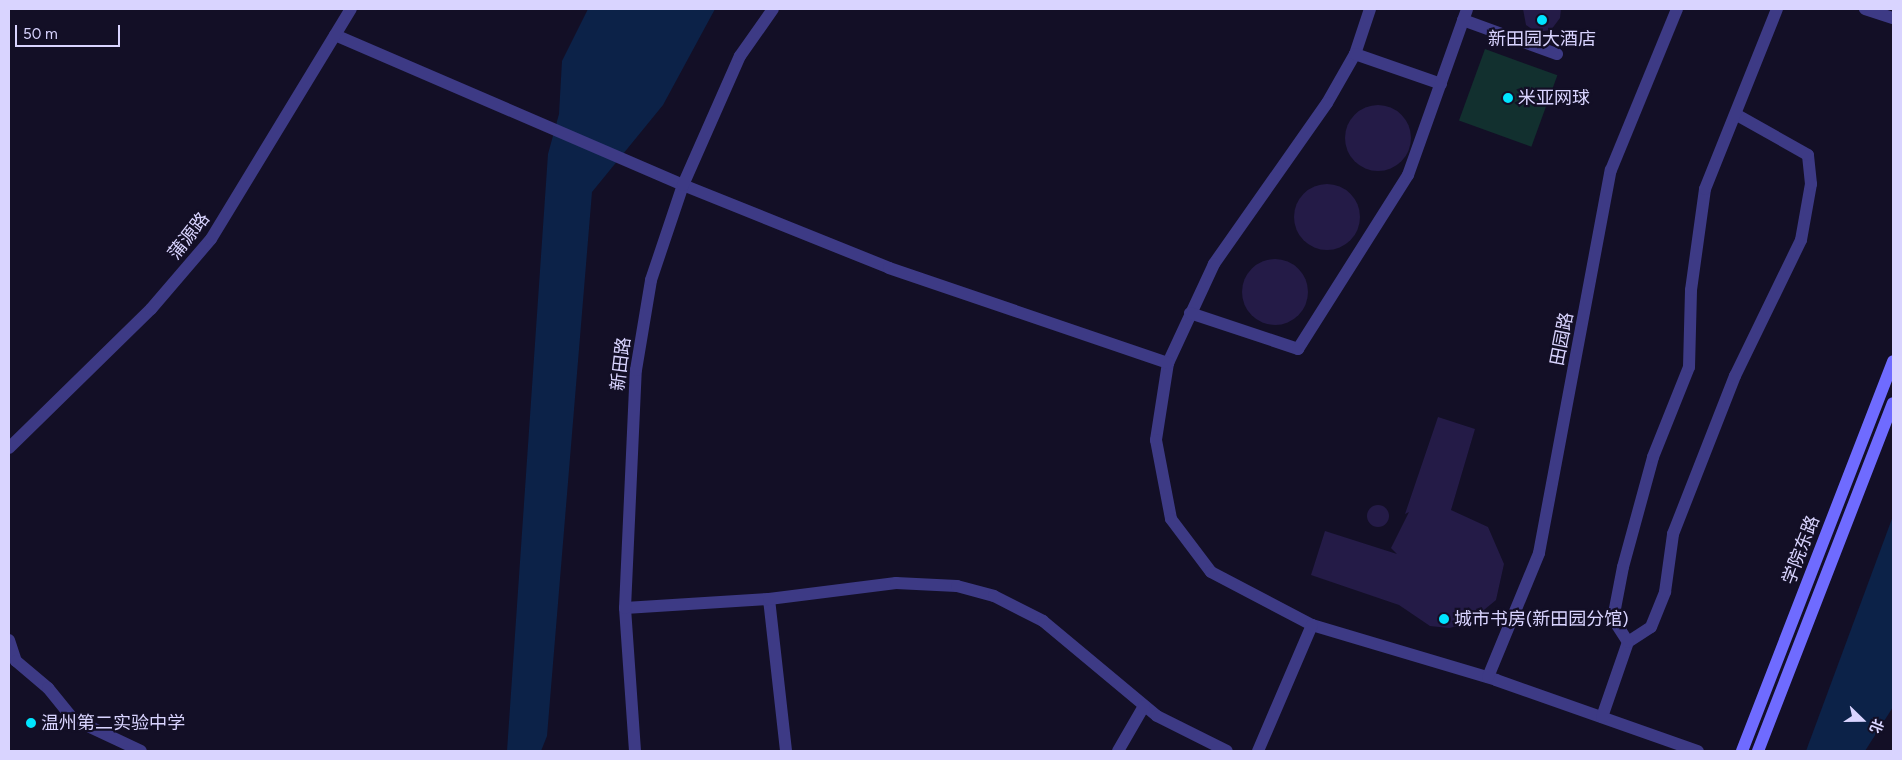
<!DOCTYPE html>
<meta charset="utf-8">
<style>
body{margin:0}
#map{position:relative;width:1902px;height:760px;overflow:hidden;background:#130f26;font-family:Figtree,"Noto Sans SC",sans-serif}
div>[style]{position:absolute}
.green>*{inset:0;background:#12302f;transform-origin:0 0}
.water>*{inset:0;background:#0c2248}
.building>*{inset:0;background:#241b47}
.round{border-radius:50%}
.minor>*{height:12px;margin:-6px;padding:0 6px;transform-origin:6px;border-radius:6px;background:#3d3a85}
.tertiary>*{height:12px;margin:-6px;padding:0 6px;transform-origin:6px;border-radius:6px;background:#3d3a85}
.secondary>*{height:12px;margin:-6px;padding:0 6px;transform-origin:6px;border-radius:6px;background:#6f6bff}
.dots>*{width:14px;height:14px;translate:-50% -50%;box-sizing:border-box;border:2px solid #130f26;border-radius:50%}
span{translate:-50% -50%;white-space:nowrap;text-align:center;line-height:1.15;-webkit-text-stroke:4.5px #130f26;paint-order:stroke}
.poi-label{font-size:18px;color:#d9d4ff}
.left{translate:0 -50%;text-align:left}
.street-label{font-size:18px;color:#d9d4ff}
.frame{position:absolute;inset:0;border:10px solid #d9d4ff;pointer-events:none}
.north{position:absolute;left:1837px;top:695px;width:50px;height:50px;-webkit-text-stroke:4px #130f26;paint-order:stroke;rotate:112deg;font-size:14px;font-weight:700;line-height:20px;text-align:center;color:#d9d4ff}
.north::after{content:'';display:block;margin:auto;width:18px;height:22px;background:#d9d4ff;clip-path:polygon(50% 0,100% 100%,50% 72%,0 100%)}
.scale{position:absolute;left:15px;top:25px;width:105px;height:22px;box-sizing:border-box;border:2px solid #d9d4ff;border-top:0;padding-left:6px;font-size:15px;line-height:18px;white-space:nowrap;color:#d9d4ff;-webkit-text-stroke:4px #130f26;paint-order:stroke}
</style>
<div id="map">
<div class="green">
<div style="left:1485px;top:49px;width:77px;height:76px;rotate:20deg"></div>
</div>
<div class="water">
<div style="clip-path:polygon(588px 9px,715px 9px,663px 105px,592px 192px,547px 736px,541px 751px,507px 751px,548px 154px,559px 114px,562px 61px)"></div>
<div style="clip-path:polygon(1893px 516px,1893px 707px,1865px 751px,1806px 751px)"></div>
</div>
<div class="building">
<div style="clip-path:polygon(1523px 9px,1561px 9px,1560px 18px,1551px 30px,1536px 32px,1526px 25px)"></div>
<div class="round" style="left:1345px;top:105px;width:66px;height:66px"></div>
<div class="round" style="left:1294px;top:184px;width:66px;height:66px"></div>
<div class="round" style="left:1242px;top:259px;width:66px;height:66px"></div>
<div style="clip-path:polygon(1438px 417px,1475px 429px,1451px 510px,1488px 527px,1504px 564px,1496px 600px,1467px 624px,1449px 628px,1430px 626px,1399px 605px,1311px 575px,1325px 531px,1397px 554px,1391px 548px,1409px 512px,1405px 514px)"></div>
<div class="round" style="left:1367px;top:505px;width:22px;height:22px"></div>
</div>
<div class="minor">
<div style="left:1370px;top:9px;width:47px;rotate:108.4deg"></div>
<div style="left:1355px;top:54px;width:56px;rotate:119.7deg"></div>
<div style="left:1327px;top:103px;width:197px;rotate:125.1deg"></div>
<div style="left:1214px;top:264px;width:109px;rotate:114.9deg"></div>
<div style="left:1168px;top:363px;width:78px;rotate:98.9deg"></div>
<div style="left:1156px;top:440px;width:80px;rotate:79.2deg"></div>
<div style="left:1171px;top:519px;width:66px;rotate:53deg"></div>
<div style="left:1211px;top:572px;width:114px;rotate:27.7deg"></div>
<div style="left:1312px;top:625px;width:192px;rotate:16.6deg"></div>
<div style="left:1496px;top:680px;width:214px;rotate:19.4deg"></div>
<div style="left:1865px;top:9px;width:29px;rotate:18deg"></div>
<div style="left:1463px;top:20px;width:100px;rotate:19.9deg"></div>
<div style="left:1355px;top:54px;width:91px;rotate:19.2deg"></div>
<div style="left:683px;top:185px;width:222px;rotate:21.9deg"></div>
<div style="left:889px;top:268px;width:295px;rotate:18.8deg"></div>
<div style="left:1190px;top:313px;width:114px;rotate:18.4deg"></div>
<div style="left:1298px;top:349px;width:206px;rotate:-57.7deg"></div>
<div style="left:1408px;top:175px;width:176px;rotate:-70.4deg"></div>
<div style="left:769px;top:599px;width:153px;rotate:83.6deg"></div>
<div style="left:625px;top:608px;width:144px;rotate:-3.6deg"></div>
<div style="left:769px;top:599px;width:128px;rotate:-7.2deg"></div>
<div style="left:896px;top:583px;width:61px;rotate:2.8deg"></div>
<div style="left:957px;top:586px;width:38px;rotate:15deg"></div>
<div style="left:994px;top:596px;width:55px;rotate:27deg"></div>
<div style="left:1043px;top:621px;width:148px;rotate:39.8deg"></div>
<div style="left:1157px;top:716px;width:78px;rotate:26.6deg"></div>
<div style="left:9px;top:640px;width:22px;rotate:72deg"></div>
<div style="left:16px;top:661px;width:42px;rotate:40.2deg"></div>
<div style="left:48px;top:688px;width:40px;rotate:51deg"></div>
<div style="left:73px;top:719px;width:75px;rotate:25.2deg"></div>
<div style="left:1628px;top:642px;width:27px;rotate:-33deg"></div>
<div style="left:1651px;top:627px;width:38px;rotate:-68deg"></div>
<div style="left:1665px;top:592px;width:59px;rotate:-82.1deg"></div>
<div style="left:1673px;top:534px;width:170px;rotate:-68.6deg"></div>
<div style="left:1735px;top:376px;width:151px;rotate:-64.1deg"></div>
<div style="left:1801px;top:240px;width:57px;rotate:-79.9deg"></div>
<div style="left:1811px;top:184px;width:29px;rotate:-96deg"></div>
<div style="left:1808px;top:155px;width:81px;rotate:-150.6deg"></div>
<div style="left:1488px;top:677px;width:134px;rotate:-67.6deg"></div>
<div style="left:1539px;top:553px;width:390px;rotate:-79.4deg"></div>
<div style="left:1611px;top:170px;width:174px;rotate:-67.7deg"></div>
<div style="left:1602px;top:717px;width:79px;rotate:-70.9deg"></div>
<div style="left:1628px;top:642px;width:27px;rotate:-123deg"></div>
<div style="left:1613px;top:619px;width:53px;rotate:-79.1deg"></div>
<div style="left:1623px;top:567px;width:114px;rotate:-74.7deg"></div>
<div style="left:1653px;top:457px;width:97px;rotate:-68.2deg"></div>
<div style="left:1689px;top:367px;width:77px;rotate:-88.5deg"></div>
<div style="left:1691px;top:290px;width:102px;rotate:-82.1deg"></div>
<div style="left:1705px;top:189px;width:194px;rotate:-68.2deg"></div>
<div style="left:1118px;top:751px;width:52px;rotate:-60deg"></div>
<div style="left:1258px;top:751px;width:137px;rotate:-66.8deg"></div>
</div>
<div class="tertiary">
<div style="left:335px;top:35px;width:379px;rotate:23.3deg"></div>
<div style="left:9px;top:448px;width:199px;rotate:-44.4deg"></div>
<div style="left:151px;top:309px;width:92px;rotate:-49.4deg"></div>
<div style="left:211px;top:239px;width:269px;rotate:-58.7deg"></div>
<div style="left:635px;top:751px;width:143px;rotate:-94deg"></div>
<div style="left:625px;top:608px;width:238px;rotate:-87.4deg"></div>
<div style="left:636px;top:370px;width:91px;rotate:-80.5deg"></div>
<div style="left:651px;top:280px;width:100px;rotate:-71.4deg"></div>
<div style="left:683px;top:185px;width:141px;rotate:-66.2deg"></div>
<div style="left:740px;top:56px;width:57px;rotate:-54.9deg"></div>
</div>
<div class="secondary">
<div style="left:1742px;top:751px;width:418px;rotate:-68.8deg"></div>
<div style="left:1758px;top:751px;width:373px;rotate:-68.8deg"></div>
</div>
<div class="dots">
<div style="left:1542px;top:20px;background:#00e5ff"></div>
<div style="left:1508px;top:98px;background:#00e5ff"></div>
<div style="left:1444px;top:619px;background:#00e5ff"></div>
<div style="left:31px;top:723px;background:#00e5ff"></div>
</div>
<div class="poi-label">
<span style="left:1542px;top:39px">新田园大酒店</span>
<span class="left" style="left:1518px;top:98px">米亚网球</span>
<span class="left" style="left:1454px;top:619px">城市书房(新田园分馆)</span>
<span class="left" style="left:41px;top:723px">温州第二实验中学</span>
</div>
<div class="street-label">
<span style="left:189px;top:236px;rotate:-52deg">蒲源路</span>
<span style="left:1562px;top:339px;rotate:-79deg">田园路</span>
<span style="left:621px;top:364px;rotate:-83deg">新田路</span>
<span style="left:1801px;top:550px;rotate:-69deg">学院东路</span>
</div>
<div class="frame"></div>
<div class="north">北</div>
<div class="scale">50 m</div>
</div>
